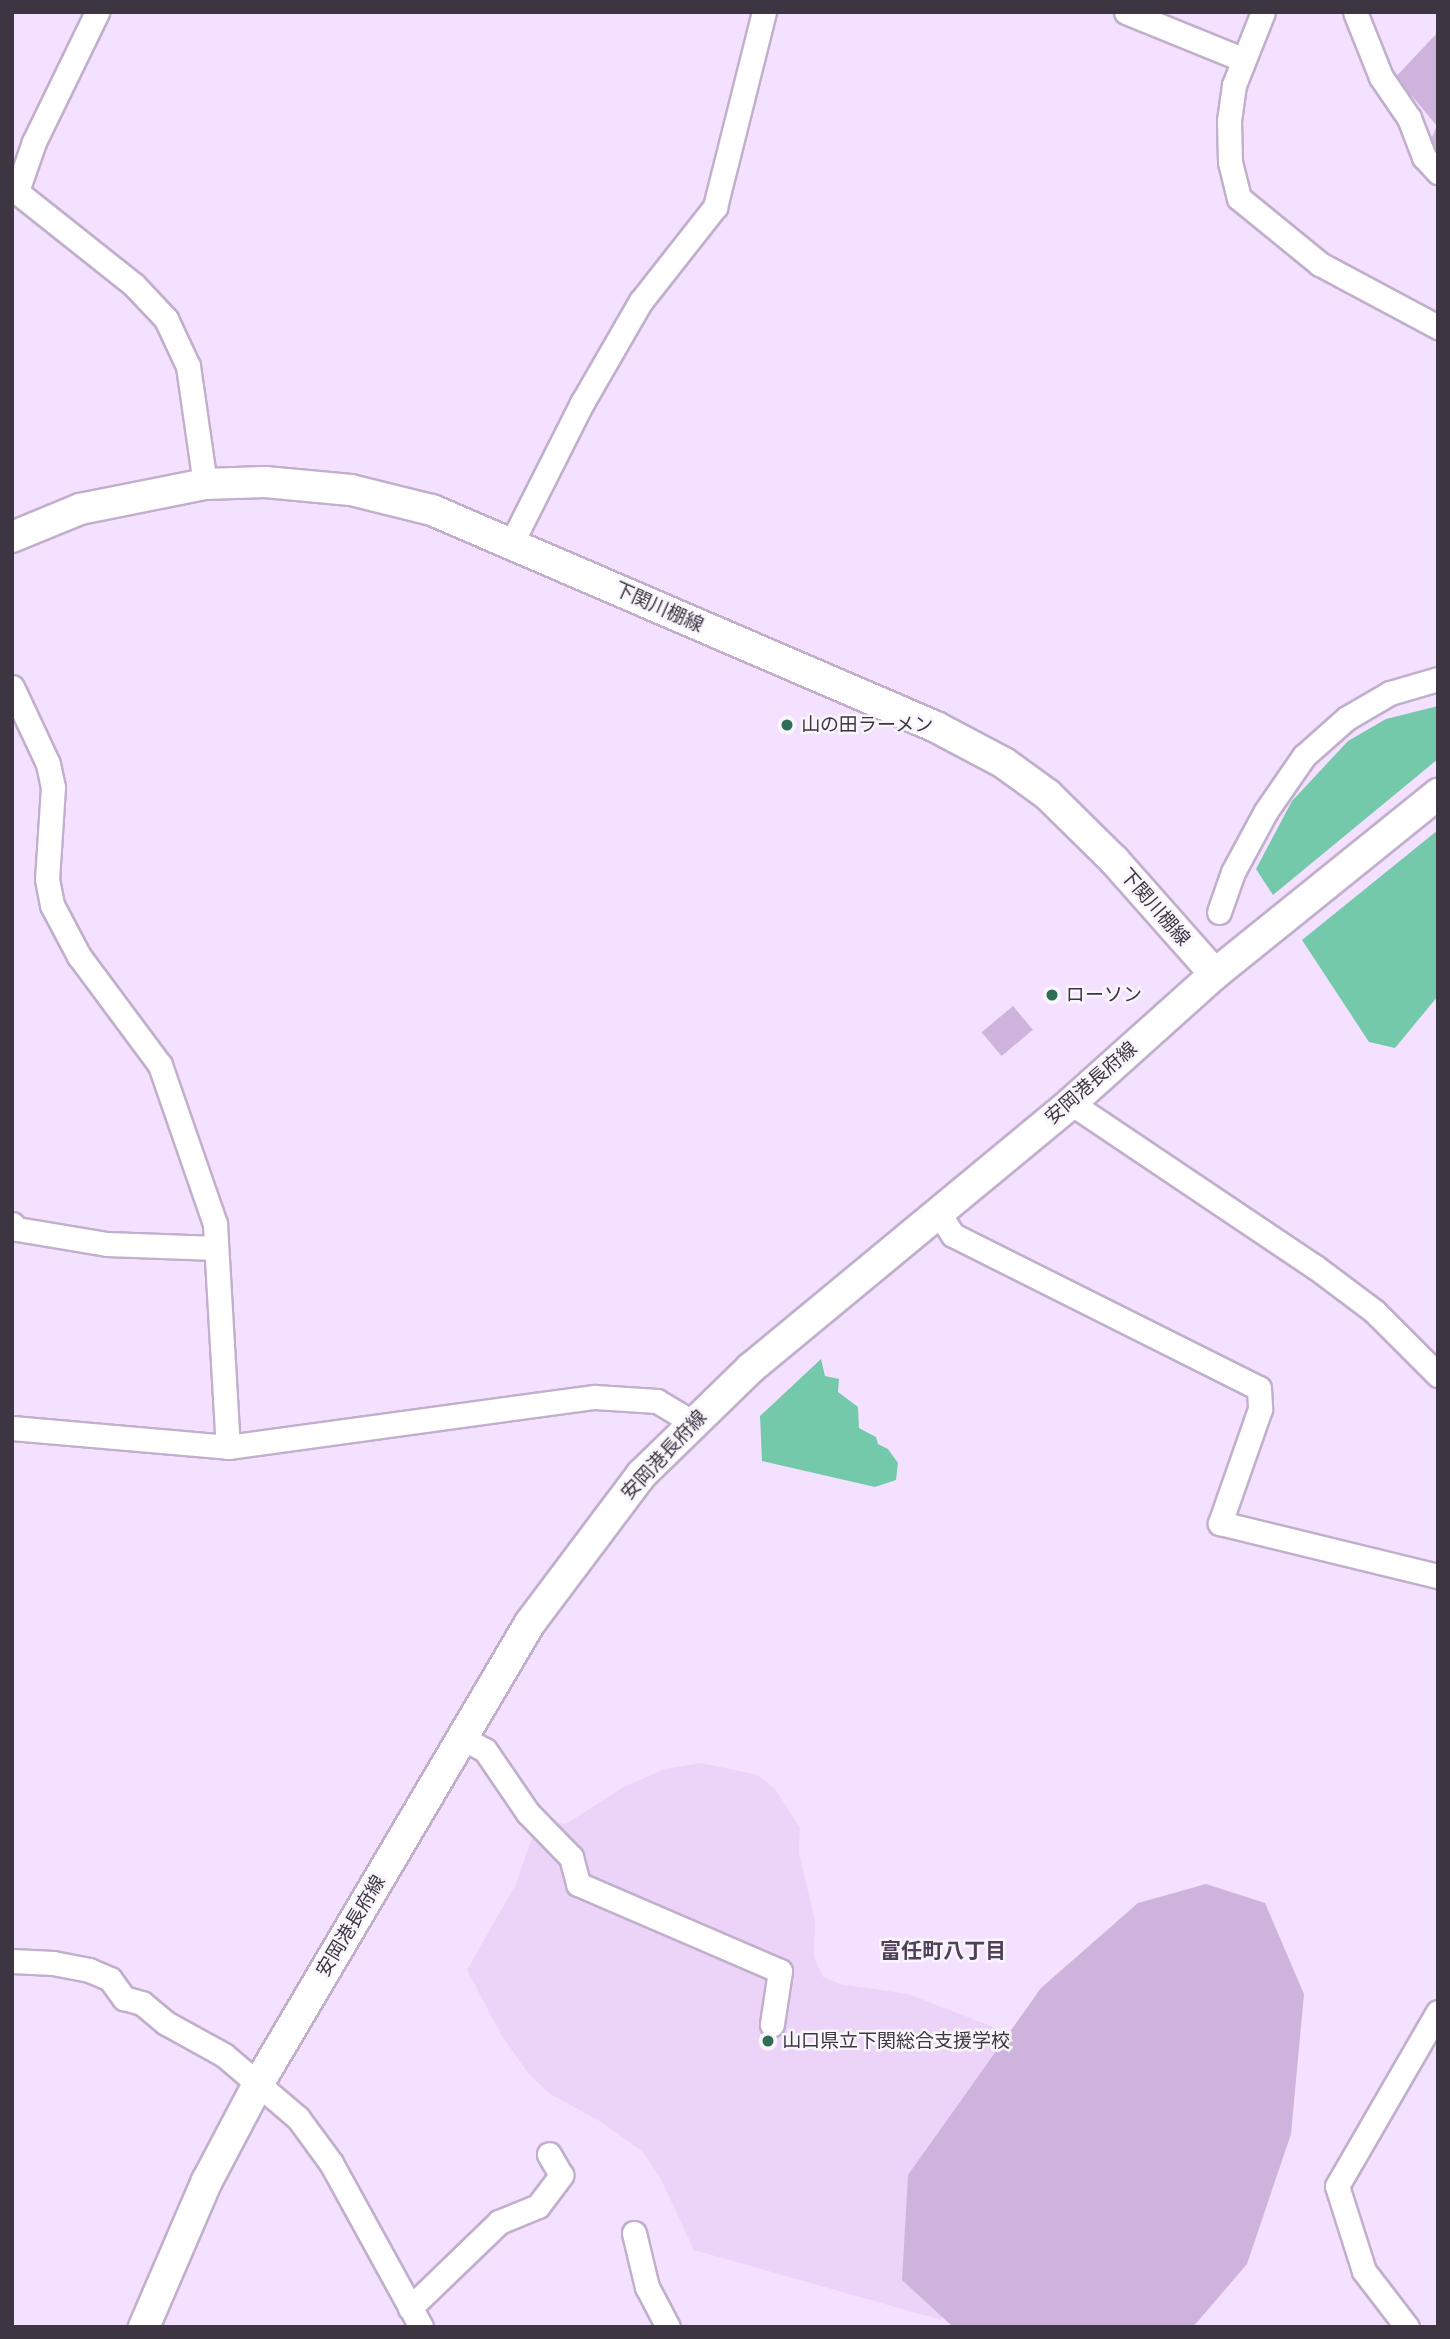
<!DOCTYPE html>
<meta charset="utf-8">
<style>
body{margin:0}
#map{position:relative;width:1450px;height:2339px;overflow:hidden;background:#f4e1ff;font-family:"DM Sans","Noto Sans JP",sans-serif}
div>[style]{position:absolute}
.built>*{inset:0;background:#ebd4f8}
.green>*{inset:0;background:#ceb4dd;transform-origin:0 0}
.water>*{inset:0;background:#75c9ab}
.roads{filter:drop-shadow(2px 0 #c1afcc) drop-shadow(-2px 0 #c1afcc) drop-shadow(0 2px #c1afcc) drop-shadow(0 -2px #c1afcc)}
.minor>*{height:23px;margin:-11.5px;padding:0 11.5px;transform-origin:11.5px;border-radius:11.5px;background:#fff}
.major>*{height:30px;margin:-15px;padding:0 15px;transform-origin:15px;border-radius:15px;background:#fff}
.dots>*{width:19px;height:19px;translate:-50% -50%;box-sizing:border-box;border:4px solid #f8f5fb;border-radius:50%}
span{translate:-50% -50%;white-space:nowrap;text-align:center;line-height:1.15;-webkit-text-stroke:5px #f8f5fb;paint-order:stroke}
.street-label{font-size:19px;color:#3d3541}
.poi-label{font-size:19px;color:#3d3541}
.left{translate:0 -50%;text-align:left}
.neighbourhood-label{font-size:21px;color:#504059;font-weight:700}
.frame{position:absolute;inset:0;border:14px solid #3d3541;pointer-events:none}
</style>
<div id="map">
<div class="built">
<div style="clip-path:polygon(701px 1763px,758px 1775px,775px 1789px,800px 1828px,799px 1853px,815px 1921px,814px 1957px,823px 1977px,840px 1984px,908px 1994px,1045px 2047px,941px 2320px,694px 2250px,660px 2177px,643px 2152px,598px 2120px,550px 2094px,528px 2073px,502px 2036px,467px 1970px,516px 1884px,538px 1820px,566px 1824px,622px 1788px,664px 1769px)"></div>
</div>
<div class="green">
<div style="clip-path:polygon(1438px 32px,1438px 160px,1426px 150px,1437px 126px,1412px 96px,1391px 82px)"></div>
<div style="left:1013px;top:1006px;width:31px;height:41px;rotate:50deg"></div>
<div style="clip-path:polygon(1206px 1884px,1265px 1903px,1304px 1994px,1291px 2134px,1247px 2264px,1193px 2327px,953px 2327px,902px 2280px,908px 2175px,1041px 1988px,1138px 1903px)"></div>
</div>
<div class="water">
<div style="clip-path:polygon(1438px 706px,1438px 759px,1273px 895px,1256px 869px,1292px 801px,1348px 741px,1386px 719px)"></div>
<div style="clip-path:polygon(1438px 830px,1438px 996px,1395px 1048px,1369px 1042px,1302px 940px)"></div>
<div style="clip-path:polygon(821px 1359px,825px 1376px,839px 1379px,838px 1392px,858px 1407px,859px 1428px,876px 1437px,878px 1444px,888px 1449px,898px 1463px,896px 1480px,875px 1487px,762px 1461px,760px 1416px)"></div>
</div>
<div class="roads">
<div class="minor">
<div style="left:1126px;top:12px;width:125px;rotate:22.1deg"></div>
<div style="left:1263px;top:12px;width:79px;rotate:111.7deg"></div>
<div style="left:1234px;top:85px;width:36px;rotate:98deg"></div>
<div style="left:1229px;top:121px;width:41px;rotate:88.6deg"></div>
<div style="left:1230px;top:162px;width:37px;rotate:76deg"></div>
<div style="left:1239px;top:198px;width:104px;rotate:39.2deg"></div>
<div style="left:1320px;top:264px;width:134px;rotate:28.1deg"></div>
<div style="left:1355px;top:12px;width:70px;rotate:68.2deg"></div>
<div style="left:1381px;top:77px;width:50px;rotate:55.7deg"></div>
<div style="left:1409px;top:118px;width:42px;rotate:69deg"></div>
<div style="left:1424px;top:157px;width:21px;rotate:47deg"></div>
<div style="left:12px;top:188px;width:156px;rotate:38.5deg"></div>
<div style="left:134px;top:285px;width:47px;rotate:46.7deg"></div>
<div style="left:166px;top:319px;width:52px;rotate:64.9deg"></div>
<div style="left:188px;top:366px;width:119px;rotate:81.8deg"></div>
<div style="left:17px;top:191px;width:52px;rotate:-70.9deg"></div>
<div style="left:34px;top:142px;width:144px;rotate:-64.1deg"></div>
<div style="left:512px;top:542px;width:156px;rotate:-63.3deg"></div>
<div style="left:582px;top:403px;width:118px;rotate:-60deg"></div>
<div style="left:641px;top:301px;width:120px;rotate:-51.8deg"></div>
<div style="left:715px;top:207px;width:201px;rotate:-75.9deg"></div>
<div style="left:12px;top:687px;width:85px;rotate:64.9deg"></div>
<div style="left:48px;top:764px;width:24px;rotate:78deg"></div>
<div style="left:53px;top:787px;width:92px;rotate:93.7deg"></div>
<div style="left:47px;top:879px;width:26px;rotate:79deg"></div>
<div style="left:52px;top:905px;width:58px;rotate:62.1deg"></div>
<div style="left:79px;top:956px;width:136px;rotate:53.4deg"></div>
<div style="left:160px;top:1065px;width:168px;rotate:70.9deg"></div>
<div style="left:215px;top:1224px;width:223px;rotate:86.7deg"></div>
<div style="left:1219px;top:912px;width:42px;rotate:-70.7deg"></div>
<div style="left:1233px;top:872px;width:69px;rotate:-61.6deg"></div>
<div style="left:1266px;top:811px;width:67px;rotate:-55.4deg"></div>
<div style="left:1304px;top:756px;width:57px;rotate:-41.5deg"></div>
<div style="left:1347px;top:718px;width:50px;rotate:-30.2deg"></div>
<div style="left:1390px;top:693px;width:50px;rotate:-16.3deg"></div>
<div style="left:1071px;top:1103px;width:293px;rotate:33.9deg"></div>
<div style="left:1314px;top:1266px;width:75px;rotate:36.9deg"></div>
<div style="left:1374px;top:1311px;width:91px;rotate:45deg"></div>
<div style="left:938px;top:1212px;width:27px;rotate:57deg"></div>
<div style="left:953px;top:1235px;width:342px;rotate:26.6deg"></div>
<div style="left:1259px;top:1388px;width:21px;rotate:87deg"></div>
<div style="left:1260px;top:1409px;width:121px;rotate:109.3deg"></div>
<div style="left:1220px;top:1523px;width:224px;rotate:13.7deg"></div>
<div style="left:12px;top:1224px;width:7px;rotate:45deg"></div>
<div style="left:17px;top:1229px;width:91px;rotate:9.5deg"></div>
<div style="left:107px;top:1244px;width:109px;rotate:2.1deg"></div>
<div style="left:12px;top:1428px;width:217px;rotate:5deg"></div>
<div style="left:228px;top:1447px;width:370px;rotate:-7.8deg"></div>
<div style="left:595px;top:1397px;width:62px;rotate:3.7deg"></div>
<div style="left:657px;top:1401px;width:41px;rotate:31deg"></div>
<div style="left:462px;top:1738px;width:26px;rotate:28deg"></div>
<div style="left:485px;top:1750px;width:76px;rotate:55.7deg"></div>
<div style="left:528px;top:1813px;width:62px;rotate:45.7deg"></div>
<div style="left:571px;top:1857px;width:28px;rotate:75deg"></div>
<div style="left:578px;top:1884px;width:220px;rotate:23.3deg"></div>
<div style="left:780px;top:1971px;width:54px;rotate:98.6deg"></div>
<div style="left:12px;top:1961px;width:41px;rotate:2.8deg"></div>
<div style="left:53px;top:1963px;width:37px;rotate:11deg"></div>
<div style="left:89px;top:1970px;width:23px;rotate:23deg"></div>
<div style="left:110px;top:1979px;width:24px;rotate:54deg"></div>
<div style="left:124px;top:1998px;width:19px;rotate:16deg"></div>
<div style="left:142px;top:2003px;width:31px;rotate:40deg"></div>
<div style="left:166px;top:2023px;width:66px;rotate:28.9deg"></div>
<div style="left:224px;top:2055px;width:97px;rotate:40.4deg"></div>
<div style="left:298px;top:2118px;width:56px;rotate:53.7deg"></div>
<div style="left:331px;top:2163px;width:187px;rotate:61.2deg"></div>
<div style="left:634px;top:2233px;width:56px;rotate:76.5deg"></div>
<div style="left:647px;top:2287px;width:45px;rotate:62.3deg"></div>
<div style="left:410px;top:2308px;width:124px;rotate:-44deg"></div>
<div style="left:499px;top:2222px;width:42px;rotate:-22.3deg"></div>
<div style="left:538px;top:2206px;width:39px;rotate:-53deg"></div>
<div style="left:561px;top:2175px;width:24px;rotate:-120deg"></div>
<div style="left:1407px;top:2327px;width:71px;rotate:-127.5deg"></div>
<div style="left:1364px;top:2271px;width:89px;rotate:-107.6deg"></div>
<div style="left:1337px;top:2186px;width:201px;rotate:-59.9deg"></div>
</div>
<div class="major">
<div style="left:12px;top:537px;width:74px;rotate:-22.4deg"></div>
<div style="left:80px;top:509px;width:127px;rotate:-11.3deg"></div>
<div style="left:205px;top:484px;width:60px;rotate:-1.9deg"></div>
<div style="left:265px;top:482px;width:86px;rotate:5.3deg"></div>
<div style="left:351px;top:490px;width:83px;rotate:13.9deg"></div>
<div style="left:432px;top:510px;width:549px;rotate:23.29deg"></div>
<div style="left:936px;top:727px;width:77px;rotate:27.9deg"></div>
<div style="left:1004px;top:763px;width:54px;rotate:36deg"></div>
<div style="left:1048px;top:795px;width:93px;rotate:44.6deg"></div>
<div style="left:1114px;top:860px;width:152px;rotate:48.5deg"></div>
<div style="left:144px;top:2327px;width:159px;rotate:-66.7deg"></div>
<div style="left:207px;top:2181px;width:107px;rotate:-62.2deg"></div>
<div style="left:257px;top:2086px;width:537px;rotate:-59.48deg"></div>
<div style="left:530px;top:1623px;width:186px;rotate:-53.1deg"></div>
<div style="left:642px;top:1474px;width:152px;rotate:-44.2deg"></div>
<div style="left:751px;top:1368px;width:415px;rotate:-39.6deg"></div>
<div style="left:1071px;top:1103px;width:193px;rotate:-41.9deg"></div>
<div style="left:1215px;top:974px;width:287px;rotate:-38.9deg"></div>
</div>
</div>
<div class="dots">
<div style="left:787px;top:725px;background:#306d59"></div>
<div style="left:1052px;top:995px;background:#306d59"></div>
<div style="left:768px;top:2041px;background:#306d59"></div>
</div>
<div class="street-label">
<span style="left:659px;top:607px;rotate:24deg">下関川棚線</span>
<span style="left:1155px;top:907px;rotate:49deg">下関川棚線</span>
<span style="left:1091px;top:1083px;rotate:-41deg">安岡港長府線</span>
<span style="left:664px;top:1455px;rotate:-47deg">安岡港長府線</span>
<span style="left:351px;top:1926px;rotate:-59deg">安岡港長府線</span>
</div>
<div class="poi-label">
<span class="left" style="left:801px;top:725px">山の田ラーメン</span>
<span class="left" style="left:1066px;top:995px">ローソン</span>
<span class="left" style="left:782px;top:2041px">山口県立下関総合支援学校</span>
</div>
<div class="neighbourhood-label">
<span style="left:943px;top:1951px">富任町八丁目</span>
</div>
<div class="frame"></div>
</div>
